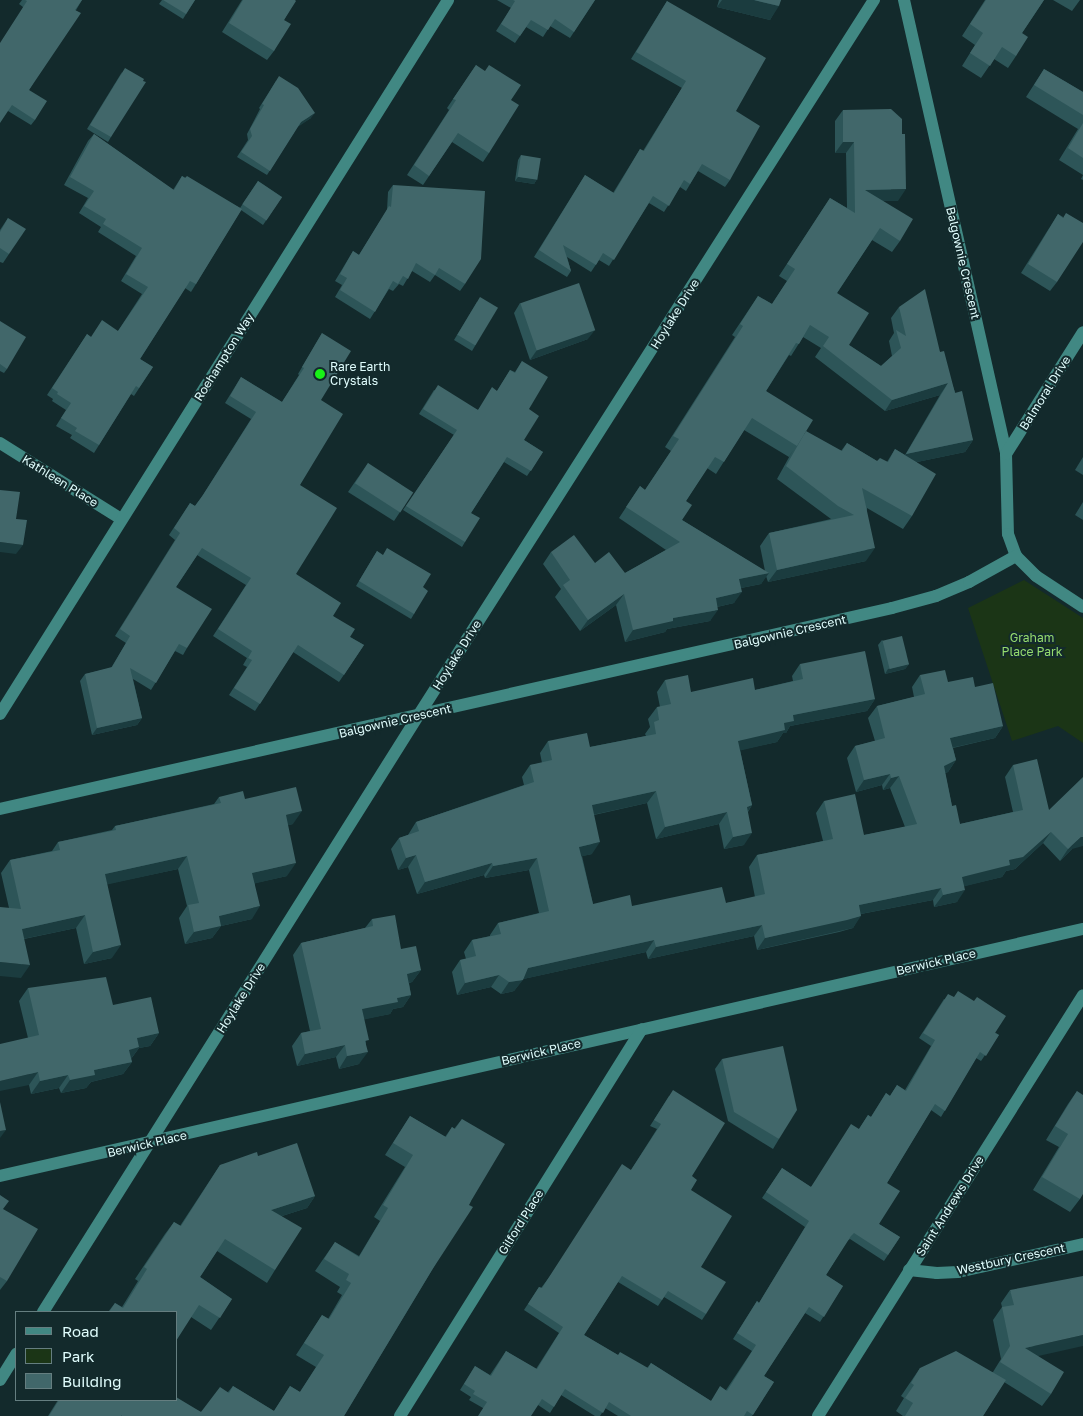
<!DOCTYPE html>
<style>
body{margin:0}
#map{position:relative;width:1083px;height:1416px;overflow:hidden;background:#132a2c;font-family:"Golos Text",sans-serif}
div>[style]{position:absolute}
.green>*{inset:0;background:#1b3516}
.minor>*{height:12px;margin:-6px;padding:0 6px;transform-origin:6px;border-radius:6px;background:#418883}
.wall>*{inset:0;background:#2d5558}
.shaded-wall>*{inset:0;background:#1b3c3f}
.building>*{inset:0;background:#41676a;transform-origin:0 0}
.dots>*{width:14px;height:14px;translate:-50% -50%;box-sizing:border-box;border:2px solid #132a2c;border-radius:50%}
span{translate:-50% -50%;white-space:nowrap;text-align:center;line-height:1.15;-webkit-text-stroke:4px #132a2c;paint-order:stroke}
.street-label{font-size:12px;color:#e0fdfd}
.poi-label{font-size:12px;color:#e0fdfd}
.left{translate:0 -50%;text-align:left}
.park-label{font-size:12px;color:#95db6e}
.legend{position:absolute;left:15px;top:1311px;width:162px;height:90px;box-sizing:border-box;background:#132a2c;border:1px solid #657e80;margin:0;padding:6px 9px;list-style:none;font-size:15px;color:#e0fdfd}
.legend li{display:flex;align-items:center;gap:10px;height:25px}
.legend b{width:25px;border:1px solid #657e80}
</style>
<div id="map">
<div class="green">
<div style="clip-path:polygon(1024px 580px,1083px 618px,1083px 743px,1058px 726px,1012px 741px,968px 608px)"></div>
</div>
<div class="minor">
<div style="left:904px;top:0;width:465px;rotate:77.3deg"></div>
<div style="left:1006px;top:454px;width:80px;rotate:88.6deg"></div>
<div style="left:1008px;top:534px;width:23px;rotate:70deg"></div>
<div style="left:1016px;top:556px;width:28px;rotate:45deg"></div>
<div style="left:1036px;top:576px;width:56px;rotate:33.4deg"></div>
<div style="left:0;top:443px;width:143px;rotate:32.1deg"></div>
<div style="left:1006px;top:454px;width:144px;rotate:-57.7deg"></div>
<div style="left:0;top:714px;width:843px;rotate:-57.89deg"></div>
<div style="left:0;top:809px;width:914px;rotate:-12.7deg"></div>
<div style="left:892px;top:608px;width:46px;rotate:-15.3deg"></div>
<div style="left:936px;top:596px;width:36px;rotate:-23deg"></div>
<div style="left:969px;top:582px;width:54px;rotate:-29deg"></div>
<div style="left:0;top:1176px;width:1111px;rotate:-12.85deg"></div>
<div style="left:909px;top:1270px;width:28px;rotate:6deg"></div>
<div style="left:937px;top:1273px;width:21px;rotate:-3deg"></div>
<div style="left:958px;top:1272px;width:128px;rotate:-12.6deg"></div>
<div style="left:43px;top:1312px;width:704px;rotate:-57.82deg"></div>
<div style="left:418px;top:716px;width:849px;rotate:-57.51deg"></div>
<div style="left:0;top:1380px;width:31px;rotate:-58deg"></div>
<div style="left:400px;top:1416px;width:456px;rotate:-58deg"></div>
<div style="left:818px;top:1416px;width:497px;rotate:-57.8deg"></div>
</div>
<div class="wall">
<div style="clip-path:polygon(22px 0,82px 0,29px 90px,35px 120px,31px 125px,8px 111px,23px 7px,19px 4px)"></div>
<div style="clip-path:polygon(162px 0,195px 0,183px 19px,159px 4px)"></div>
<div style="clip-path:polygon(242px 0,295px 0,284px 20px,274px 51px,267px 60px,222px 32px)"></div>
<div style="clip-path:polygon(497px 0,595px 0,570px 38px,550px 26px,543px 37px,526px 27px,515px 43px,496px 31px,511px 8px)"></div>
<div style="clip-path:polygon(719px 0,781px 0,770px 20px,717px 7px)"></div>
<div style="clip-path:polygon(985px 0,1044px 0,1022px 33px,1016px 56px,1008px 68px,994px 59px,981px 78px,962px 66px,975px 45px,962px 36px)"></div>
<div style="clip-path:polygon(1053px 0,1080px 0,1072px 11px)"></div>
<div style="clip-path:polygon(667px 1px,736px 111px,730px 180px,725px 187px,698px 171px,686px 191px,680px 187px,664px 212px,649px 203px,609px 266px,599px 260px,591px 272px,567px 257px,571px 271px,567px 277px,534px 257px,585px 175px,613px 193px,640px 149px,643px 151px,682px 88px,631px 59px)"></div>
<div style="clip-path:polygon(476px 65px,511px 100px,489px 153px,483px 162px,452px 142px,423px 185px,407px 175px,449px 110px,447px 108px)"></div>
<div style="clip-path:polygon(1044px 69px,1083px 92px,1083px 180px,1081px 179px,1083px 175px,1059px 160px,1078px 129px,1026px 97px)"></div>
<div style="clip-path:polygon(122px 72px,111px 137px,108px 142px,87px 129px)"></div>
<div style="clip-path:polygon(276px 81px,311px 118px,298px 126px,267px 175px,237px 157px,248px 140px,247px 134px,260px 109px,259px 108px)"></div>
<div style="clip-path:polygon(evenodd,843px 110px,898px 201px,883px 201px,900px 241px,892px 252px,872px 240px,837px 293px,849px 345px,881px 366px,892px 356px,889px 341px,894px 333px,891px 318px,899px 307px,940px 352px,973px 440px,965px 452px,917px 462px,912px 516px,903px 529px,867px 508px,866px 561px,768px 582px,766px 576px,761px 584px,741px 588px,734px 603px,717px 607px,710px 621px,667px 629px,665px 632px,625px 642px,616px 605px,580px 631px,555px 597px,561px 589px,543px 564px,551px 552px,595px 563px,625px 573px,666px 550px,619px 518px,640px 486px,645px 490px,671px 451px,665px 447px,735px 337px,732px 335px,758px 296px,772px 304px,787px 281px,779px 276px,830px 198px,847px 208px,846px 153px,835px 153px,835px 121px,843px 110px,803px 337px,821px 348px,815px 357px,885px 411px,940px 395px,905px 455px,895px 449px,887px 462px,877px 461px,847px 443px,841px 451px,804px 434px,766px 391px,789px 355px,791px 356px,803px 337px,843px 110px,744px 430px,789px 457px,793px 450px,777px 479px,831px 519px,769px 533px,760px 546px,765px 571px,682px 520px,686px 501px,707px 468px,716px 474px,744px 430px)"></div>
<div style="clip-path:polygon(94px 134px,173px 190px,182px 176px,240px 208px,258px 181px,282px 197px,263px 225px,241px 210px,196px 284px,191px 292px,185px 288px,140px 359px,153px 367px,134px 396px,131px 394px,94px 453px,70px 438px,72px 435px,56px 426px,66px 410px,52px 401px,53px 399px,47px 395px,87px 334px,91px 337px,118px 331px,142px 294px,121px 281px,136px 256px,98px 232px,101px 227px,79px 213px,88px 198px,64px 185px,88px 141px)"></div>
<div style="clip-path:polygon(521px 155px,537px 179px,534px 184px,515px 181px,518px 160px)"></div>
<div style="clip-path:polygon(393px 185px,465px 284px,460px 291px,435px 275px,430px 282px,412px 271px,403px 286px,399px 284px,393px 291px,389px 289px,370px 319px,335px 297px,342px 285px,335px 281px,353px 251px,359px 255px,387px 210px,388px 192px)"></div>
<div style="clip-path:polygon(1058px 214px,1063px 217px,1057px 282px,1050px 291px,1021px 273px)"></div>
<div style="clip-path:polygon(8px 218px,9px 254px,3px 263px,0 262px,0 230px)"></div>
<div style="clip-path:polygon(477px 302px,475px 346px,472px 351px,454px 340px)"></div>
<div style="clip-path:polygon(520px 303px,588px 339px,530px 360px,514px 313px)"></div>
<div style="clip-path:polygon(0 321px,7px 369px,4px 373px,0 371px)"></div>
<div style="clip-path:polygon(322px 333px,321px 400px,300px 485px,296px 574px,333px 616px,350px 637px,364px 645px,339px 682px,293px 652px,255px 711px,229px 695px,247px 667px,243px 665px,247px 658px,213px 636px,246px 585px,197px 555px,176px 587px,187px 648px,183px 655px,175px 651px,151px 690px,133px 679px,142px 718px,137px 725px,92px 735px,80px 681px,85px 674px,111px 668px,126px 643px,115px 636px,175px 540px,169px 535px,190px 503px,195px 506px,201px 498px,251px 419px,225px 403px,241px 377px,282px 402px,299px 375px,298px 374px)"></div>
<div style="clip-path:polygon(522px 361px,529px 409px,524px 440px,543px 452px,527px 476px,504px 462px,471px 513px,465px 542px,462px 547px,403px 510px,454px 435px,419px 414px,434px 390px,478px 410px,497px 391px,510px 370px,515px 372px)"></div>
<div style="clip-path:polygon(1083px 457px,1083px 475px,1075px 470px)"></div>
<div style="clip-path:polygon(368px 463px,400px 512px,394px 521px,348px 492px)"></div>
<div style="clip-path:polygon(1083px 502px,1083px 520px,1075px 515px)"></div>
<div style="clip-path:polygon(377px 551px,423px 587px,414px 614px,411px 619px,356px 586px)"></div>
<div style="clip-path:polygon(882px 640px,909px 664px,905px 669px,885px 674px,878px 645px)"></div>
<div style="clip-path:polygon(800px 664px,875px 699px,867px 711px,790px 726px,786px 733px,783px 733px,777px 742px,740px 750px,752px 805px,748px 812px,744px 845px,724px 849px,719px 824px,656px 839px,647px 803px,594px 815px,592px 854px,582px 856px,593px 904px,632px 906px,726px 903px,755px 897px,749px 867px,757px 855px,823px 841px,816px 813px,824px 801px,864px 835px,905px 827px,890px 788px,883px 790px,882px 785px,856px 792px,847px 758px,855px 746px,875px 741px,868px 718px,877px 706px,914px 697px,912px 687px,920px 675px,948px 682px,975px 687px,1003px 726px,995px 738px,953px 748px,956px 760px,948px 772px,945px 773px,952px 806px,960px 824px,1013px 812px,1005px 777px,1013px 765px,1049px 810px,1072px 849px,1060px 861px,1043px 843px,1015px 869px,1006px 871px,1002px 877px,964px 886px,957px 902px,934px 907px,933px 900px,861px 914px,853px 928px,839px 932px,757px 950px,754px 936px,648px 959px,646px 952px,523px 979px,514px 991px,501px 994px,491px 987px,457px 995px,452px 972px,460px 960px,466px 959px,464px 952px,472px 940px,490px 936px,490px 935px,498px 923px,539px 913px,529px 870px,485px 878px,484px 875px,417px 894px,408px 867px,398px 870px,391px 849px,399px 838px,408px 835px,416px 822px,524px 785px,522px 777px,530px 765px,542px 763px,540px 753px,548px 741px,590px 747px,646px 736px,645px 734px,650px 727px,648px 719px,657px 707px,660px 707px,657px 692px,665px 680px,691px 692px,755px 690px,793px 681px,792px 676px)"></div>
<div style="clip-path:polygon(219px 797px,245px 799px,293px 824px,288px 825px,287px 876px,255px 883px,252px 919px,221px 926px,212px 938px,185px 944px,179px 918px,187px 906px,178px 869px,107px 884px,112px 958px,84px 964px,76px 928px,24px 939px,21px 978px,9px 908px,1px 873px,10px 860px,52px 851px,58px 842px,112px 830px,115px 826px,214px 804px)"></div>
<div style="clip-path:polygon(372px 919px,401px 949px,421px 970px,412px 982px,409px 983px,411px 995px,403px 1007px,393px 1009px,390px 1014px,364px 1019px,366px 1044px,359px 1064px,339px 1069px,336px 1057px,297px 1066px,292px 1046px,301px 1033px,310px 1031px,293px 955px,301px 943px,365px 928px)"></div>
<div style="clip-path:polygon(28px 988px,113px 1005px,159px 1033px,150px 1046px,139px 1048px,131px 1059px,132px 1062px,123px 1074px,91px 1082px,86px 1088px,61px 1093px,59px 1088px,31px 1094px,29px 1085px,28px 1038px,19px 1001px)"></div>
<div style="clip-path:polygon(944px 999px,999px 1035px,981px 1061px,976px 1058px,941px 1117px,931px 1110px,887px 1183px,879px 1224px,900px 1237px,884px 1261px,850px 1239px,847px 1241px,826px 1275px,843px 1286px,820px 1322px,805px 1313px,764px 1376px,774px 1382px,752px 1416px,618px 1416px,605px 1408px,600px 1416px,595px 1416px,561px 1395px,550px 1413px,538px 1405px,483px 1408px,469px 1400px,471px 1397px,460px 1390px,475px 1366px,490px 1375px,506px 1351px,536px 1369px,559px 1333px,524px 1310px,539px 1287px,541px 1288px,631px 1170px,657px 1129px,650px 1126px,669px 1096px,692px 1176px,691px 1190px,706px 1314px,702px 1320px,664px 1297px,658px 1306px,618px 1282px,584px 1335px,618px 1355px,647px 1368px,651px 1363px,711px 1401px,726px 1390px,752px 1351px,733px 1339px,757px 1301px,759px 1303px,805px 1227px,762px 1198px,782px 1168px,811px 1187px,859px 1129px,868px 1115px,871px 1117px,886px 1093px,890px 1096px,897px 1085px,905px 1090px,931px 1046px,919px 1038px)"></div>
<div style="clip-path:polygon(722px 1059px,779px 1139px,773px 1149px,728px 1121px,715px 1069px)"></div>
<div style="clip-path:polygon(1077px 1091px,1080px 1199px,1070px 1212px,1033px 1190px,1059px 1147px,1046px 1140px,1068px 1104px)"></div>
<div style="clip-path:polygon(410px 1116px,445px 1137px,452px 1127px,454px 1129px,462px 1119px,471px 1201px,432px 1270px,344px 1416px,48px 1416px,58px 1400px,176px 1400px,201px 1412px,228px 1392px,233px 1386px,274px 1411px,290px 1386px,300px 1392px,316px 1367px,296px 1355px,322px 1315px,328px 1319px,342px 1295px,337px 1292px,340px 1287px,315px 1271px,335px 1242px,359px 1256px,380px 1221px,374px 1217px,405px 1167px,385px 1155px)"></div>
<div style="clip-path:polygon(258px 1156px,315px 1196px,307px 1208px,282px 1216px,275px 1270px,267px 1283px,217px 1251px,200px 1277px,232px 1299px,211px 1330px,191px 1317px,176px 1312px,108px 1312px,115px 1303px,122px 1307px,138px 1281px,135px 1279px,165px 1234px,174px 1222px,180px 1226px,220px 1165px)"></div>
<div style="clip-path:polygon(0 1195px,3px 1209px,7px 1281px,0 1290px)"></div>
<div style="clip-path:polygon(1010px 1290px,1038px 1356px,1051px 1394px,1042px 1406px,1004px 1382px,983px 1416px,903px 1416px,896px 1411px,904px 1398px,901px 1396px,920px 1368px,993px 1372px,1001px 1359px,993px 1320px,1002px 1307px,1001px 1303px)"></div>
</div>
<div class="shaded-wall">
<div style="clip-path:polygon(722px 0,754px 0,779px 6px,770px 20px,717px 7px)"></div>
<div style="clip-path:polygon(315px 113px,311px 118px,298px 127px,301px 122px)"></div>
<div style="clip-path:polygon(843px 142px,854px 142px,846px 153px,835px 153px)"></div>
<div style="clip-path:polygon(518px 177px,537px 179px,534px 184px,515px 181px)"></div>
<div style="clip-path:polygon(906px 189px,898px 201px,857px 201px,865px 190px)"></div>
<div style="clip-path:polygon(595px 330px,588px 339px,530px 360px,537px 350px)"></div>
<div style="clip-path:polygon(948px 383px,940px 395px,885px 411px,892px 400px)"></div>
<div style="clip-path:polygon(973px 440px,965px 452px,898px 466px,906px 454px)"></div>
<div style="clip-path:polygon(0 542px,23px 545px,16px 554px,0 552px)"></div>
<div style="clip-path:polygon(875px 548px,866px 561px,768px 582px,777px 570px)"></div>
<div style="clip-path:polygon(769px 573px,761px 584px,731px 590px,739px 579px)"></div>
<div style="clip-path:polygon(742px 592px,734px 603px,708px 609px,716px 598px)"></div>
<div style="clip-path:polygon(624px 594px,616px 605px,580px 631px,588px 620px)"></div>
<div style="clip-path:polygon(718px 610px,710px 621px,667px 629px,665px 632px,625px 642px,633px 630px,673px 618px)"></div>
<div style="clip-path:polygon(909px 664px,905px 669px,885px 674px,888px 669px)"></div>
<div style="clip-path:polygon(875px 699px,867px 711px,790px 726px,786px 733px,783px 733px,777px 742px,730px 753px,738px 741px,784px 723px,793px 715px)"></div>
<div style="clip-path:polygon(142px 718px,137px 725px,92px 735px,97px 728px)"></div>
<div style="clip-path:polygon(1003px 726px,995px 738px,942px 750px,950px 738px)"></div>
<div style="clip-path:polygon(956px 760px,948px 772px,935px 777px,944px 766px)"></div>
<div style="clip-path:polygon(890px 774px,882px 785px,856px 792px,864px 780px)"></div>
<div style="clip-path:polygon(899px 776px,890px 788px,883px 790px,891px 778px)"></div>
<div style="clip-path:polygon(656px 791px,647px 803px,583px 817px,592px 805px)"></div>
<div style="clip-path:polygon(752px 805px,744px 817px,747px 807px)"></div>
<div style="clip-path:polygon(302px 811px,293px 824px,277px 828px,286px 815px)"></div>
<div style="clip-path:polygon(727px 812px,719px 824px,656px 839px,665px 827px)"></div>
<div style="clip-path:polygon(1051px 832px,1043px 843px,1015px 869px,1006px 871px,1002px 877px,954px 889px,962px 877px,1009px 860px)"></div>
<div style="clip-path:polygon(752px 833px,744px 845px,724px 849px,733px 837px)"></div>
<div style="clip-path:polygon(1081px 837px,1083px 837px,1083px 846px,1072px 849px,1060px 861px,1068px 849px)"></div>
<div style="clip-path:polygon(600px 842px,592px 854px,571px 859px,579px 847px)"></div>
<div style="clip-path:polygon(416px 855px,408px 867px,398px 870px,406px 858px)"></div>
<div style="clip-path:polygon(187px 856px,178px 869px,96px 887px,105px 874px)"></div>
<div style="clip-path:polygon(537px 858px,529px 870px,485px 878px,493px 866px)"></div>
<div style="clip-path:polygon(296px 863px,287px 876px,244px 886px,252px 873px)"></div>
<div style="clip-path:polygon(492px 863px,484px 875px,417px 894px,425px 882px)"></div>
<div style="clip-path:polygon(941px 888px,933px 900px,850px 916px,859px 905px)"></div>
<div style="clip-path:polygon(965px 890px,957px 902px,934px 907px,943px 895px)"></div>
<div style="clip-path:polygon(260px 906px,252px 919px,221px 926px,212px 938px,185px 944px,194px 932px,219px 916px)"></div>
<div style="clip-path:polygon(85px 915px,76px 928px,13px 941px,22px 929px)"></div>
<div style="clip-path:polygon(861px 916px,853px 928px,757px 950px,765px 938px)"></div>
<div style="clip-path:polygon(762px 925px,754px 936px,648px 959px,656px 947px)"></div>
<div style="clip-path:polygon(654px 940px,646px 952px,519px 980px,528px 968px)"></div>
<div style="clip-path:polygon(121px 945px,112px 958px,84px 964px,93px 952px)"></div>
<div style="clip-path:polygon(0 962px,30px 965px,21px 978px,0 976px)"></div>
<div style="clip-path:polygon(421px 970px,412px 982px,398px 986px,407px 974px)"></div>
<div style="clip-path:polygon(499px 975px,491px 987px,457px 995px,465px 983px)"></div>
<div style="clip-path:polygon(523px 980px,514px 991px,501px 994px,509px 982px)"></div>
<div style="clip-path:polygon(411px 995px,403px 1007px,393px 1009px,390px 1014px,353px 1022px,362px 1009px,397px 998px)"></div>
<div style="clip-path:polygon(159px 1033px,150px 1046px,139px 1048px,130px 1060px,120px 1063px,137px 1038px)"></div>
<div style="clip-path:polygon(345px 1045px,336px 1057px,297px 1066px,305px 1054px)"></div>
<div style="clip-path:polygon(368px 1052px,359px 1064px,339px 1069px,347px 1056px)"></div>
<div style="clip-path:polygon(132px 1062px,123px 1074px,91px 1082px,86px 1088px,61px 1093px,70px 1080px,94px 1070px)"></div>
<div style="clip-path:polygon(38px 1072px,29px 1085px,0 1091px,0 1081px)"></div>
<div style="clip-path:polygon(68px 1075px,59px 1088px,31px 1094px,40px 1081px)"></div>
<div style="clip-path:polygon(6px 1130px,0 1138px,0 1131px)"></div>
<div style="clip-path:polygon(315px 1196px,307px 1208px,263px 1222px,271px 1210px)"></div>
<div style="clip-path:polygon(1083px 1335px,1083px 1346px,1016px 1361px,1025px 1348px)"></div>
</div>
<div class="building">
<div style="clip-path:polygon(25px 0,82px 0,75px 10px,81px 13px,29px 90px,47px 101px,35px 120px,12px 105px,0 123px,0 43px,27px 1px)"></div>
<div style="clip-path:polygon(163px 0,195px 0,186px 14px)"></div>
<div style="clip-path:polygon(243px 0,295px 0,296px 1px,284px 20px,291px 24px,274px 51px,229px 23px)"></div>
<div style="clip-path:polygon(513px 0,595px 0,574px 32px,555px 19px,548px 30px,531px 20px,520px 36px,501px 24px,515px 1px)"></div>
<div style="clip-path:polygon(754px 0,781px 0,779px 6px)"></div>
<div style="clip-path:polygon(986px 0,1044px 0,1022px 33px,1028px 37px,1016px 56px,1002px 47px,990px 66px,970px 53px,983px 33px,970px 24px)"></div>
<div style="clip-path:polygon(667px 1px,766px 58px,736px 111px,760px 126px,730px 180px,702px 164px,690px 184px,684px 180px,669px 206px,653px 196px,614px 260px,603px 253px,596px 265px,563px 245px,571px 271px,539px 250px,585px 175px,614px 193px,640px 149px,644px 151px,686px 81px,636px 52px)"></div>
<div style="clip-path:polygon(476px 65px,485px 71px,489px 65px,521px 85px,511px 100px,519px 105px,489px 153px,458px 133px,429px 176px,414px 165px,456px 100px,453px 99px)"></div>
<div style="clip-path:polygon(125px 68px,144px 79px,143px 81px,146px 82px,111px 137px,90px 125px)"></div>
<div style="clip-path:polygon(1044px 69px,1083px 92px,1083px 115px,1034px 85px)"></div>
<div style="clip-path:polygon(279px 76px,298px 88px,315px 113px,301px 122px,270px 171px,241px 152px,252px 136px,250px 129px,264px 105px,262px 104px)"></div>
<div style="clip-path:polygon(891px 109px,902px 119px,902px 134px,905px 134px,906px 189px,865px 190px,913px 219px,900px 241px,880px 228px,837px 293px,869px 313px,849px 345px,881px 366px,901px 348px,896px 330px,906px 336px,899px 307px,925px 289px,940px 352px,944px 351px,955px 393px,962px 391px,973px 440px,906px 454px,948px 383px,892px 400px,823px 346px,829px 337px,810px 325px,799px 344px,796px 343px,766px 391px,813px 420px,797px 446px,752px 418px,724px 462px,715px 457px,686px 501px,692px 505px,682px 520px,769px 573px,739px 579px,742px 592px,716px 598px,718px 610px,673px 618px,673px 621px,633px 630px,624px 594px,588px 620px,563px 585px,570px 580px,551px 552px,574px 535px,595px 563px,609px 552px,625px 573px,680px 542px,626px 507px,640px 486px,645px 490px,679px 439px,673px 436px,743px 326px,740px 324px,758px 296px,772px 304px,795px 269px,787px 264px,830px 198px,855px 213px,854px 142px,843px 142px,843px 110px)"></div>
<div style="clip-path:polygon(1083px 123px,1083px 158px,1068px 148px)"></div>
<div style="clip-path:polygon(94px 134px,174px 190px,182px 176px,185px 178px,187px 176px,242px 209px,196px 284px,190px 281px,140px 359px,153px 367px,139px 388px,136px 386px,99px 445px,75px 431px,77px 428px,61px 418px,71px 403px,57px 394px,58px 392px,52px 388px,87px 334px,91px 337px,102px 320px,118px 331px,148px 287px,126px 274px,142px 248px,103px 224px,106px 219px,84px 206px,94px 191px,70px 177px)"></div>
<div style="left:521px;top:155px;width:20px;height:22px;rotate:9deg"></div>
<div style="left:258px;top:181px;width:29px;height:28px;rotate:34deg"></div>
<div style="clip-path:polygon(393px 185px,485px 191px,481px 259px,465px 284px,439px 268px,435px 275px,416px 263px,408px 279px,403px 276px,398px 284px,393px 281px,375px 312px,340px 290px,347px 278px,340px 274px,353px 251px,359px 255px,389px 206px,391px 207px)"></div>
<div style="clip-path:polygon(1066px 213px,1083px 223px,1083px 242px,1057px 282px,1028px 264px,1058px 214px,1063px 218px)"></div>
<div style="clip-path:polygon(8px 218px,26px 229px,9px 254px,0 248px,0 232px)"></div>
<div style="left:579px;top:283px;width:50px;height:62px;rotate:71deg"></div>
<div style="left:480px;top:297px;width:21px;height:44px;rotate:31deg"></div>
<div style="clip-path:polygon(0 321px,26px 337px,7px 369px,0 364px)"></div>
<div style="clip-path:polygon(322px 333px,351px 351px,321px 400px,343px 414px,300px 485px,337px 508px,296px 574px,341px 603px,333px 616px,355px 629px,350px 637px,364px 645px,344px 675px,298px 645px,260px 704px,234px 688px,252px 660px,248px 658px,252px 651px,218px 629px,251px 578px,202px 548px,176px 587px,212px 609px,187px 648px,179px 644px,156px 683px,130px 668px,142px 718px,97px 728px,85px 674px,112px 667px,130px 636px,120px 629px,180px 533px,174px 528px,190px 503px,195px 506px,203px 495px,256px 412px,230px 396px,241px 377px,282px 402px,304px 368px,302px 367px)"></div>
<div style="clip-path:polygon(522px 361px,548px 377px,529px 409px,539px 416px,524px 440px,543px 452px,531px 471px,507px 457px,471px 513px,480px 518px,465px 542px,406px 506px,457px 430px,423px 409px,438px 385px,478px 410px,492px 387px,497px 391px,510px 370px,515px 373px)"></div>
<div style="clip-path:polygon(806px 431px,842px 451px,847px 443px,877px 461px,880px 458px,888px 462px,895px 449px,936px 474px,912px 516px,862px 488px,875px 548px,777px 570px,769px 533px,854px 515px,838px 506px,786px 466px)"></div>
<div style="left:368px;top:463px;width:54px;height:24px;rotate:33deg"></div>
<div style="clip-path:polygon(0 490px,20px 492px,16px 519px,27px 520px,23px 545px,0 542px)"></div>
<div style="clip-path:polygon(387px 548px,431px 574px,423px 587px,428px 591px,414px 614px,359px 581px,377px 551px,383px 555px)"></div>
<div style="left:902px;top:636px;width:29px;height:20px;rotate:76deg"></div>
<div style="clip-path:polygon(865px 651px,875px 699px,793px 715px,794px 721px,784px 723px,785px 730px,738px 741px,752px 805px,747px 807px,752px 833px,733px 837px,727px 812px,665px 827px,656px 791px,592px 805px,600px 842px,579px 847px,593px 904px,630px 895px,632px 906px,722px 887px,726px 903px,765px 894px,757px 855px,833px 839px,824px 801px,855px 794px,864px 835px,917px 824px,899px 776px,891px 778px,890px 774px,864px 780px,855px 746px,885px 738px,877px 706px,925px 694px,920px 675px,945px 670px,948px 682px,973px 677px,975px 687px,993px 683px,1003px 726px,950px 738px,956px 760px,944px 766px,952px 806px,956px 805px,960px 824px,1023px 810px,1013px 765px,1037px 759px,1049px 810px,1083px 777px,1083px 837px,1081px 837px,1068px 849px,1051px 832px,1023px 857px,1009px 860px,1010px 865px,962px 877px,965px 890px,943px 895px,941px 888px,859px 905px,861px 916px,847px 920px,765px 938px,762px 925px,656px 947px,654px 940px,528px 968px,523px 980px,509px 982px,499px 975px,465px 983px,460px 960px,476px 956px,472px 940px,501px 934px,498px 923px,549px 911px,537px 858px,493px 866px,492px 863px,425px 882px,416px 855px,406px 858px,399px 838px,419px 831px,416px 822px,534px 782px,530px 765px,552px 760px,548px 741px,587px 733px,590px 747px,656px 734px,654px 722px,659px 720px,657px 707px,671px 704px,665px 680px,688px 675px,691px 692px,753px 678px,755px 690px,803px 679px,800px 664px)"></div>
<div style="clip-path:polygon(296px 787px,302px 811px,286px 815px,296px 863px,252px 873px,260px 906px,219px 916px,221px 926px,194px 932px,188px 905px,199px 903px,187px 856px,105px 874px,121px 945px,93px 952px,85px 915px,22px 929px,30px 965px,0 962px,0 907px,21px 909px,10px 860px,60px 850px,58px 842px,116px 830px,115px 826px,221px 803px,219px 797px,243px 791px,245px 799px)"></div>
<div style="clip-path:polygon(395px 915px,401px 949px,416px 946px,421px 970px,407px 974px,411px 995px,397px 998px,398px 1002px,362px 1009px,369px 1040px,365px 1041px,368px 1052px,347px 1056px,345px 1045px,305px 1054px,301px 1033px,321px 1029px,301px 943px,373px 926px,372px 919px)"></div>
<div style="clip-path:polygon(106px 977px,113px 1005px,151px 997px,159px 1033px,137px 1038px,139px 1047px,129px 1050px,132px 1062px,94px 1070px,95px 1075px,70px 1080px,68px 1075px,40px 1081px,38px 1072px,0 1081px,0 1044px,39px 1035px,28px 988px)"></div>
<div style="clip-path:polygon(958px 991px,974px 1001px,977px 997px,1006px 1016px,995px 1033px,999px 1035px,986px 1056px,980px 1052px,945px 1111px,935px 1104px,887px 1183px,900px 1191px,879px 1224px,900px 1237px,888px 1255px,854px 1233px,851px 1236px,826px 1275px,843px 1286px,824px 1317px,809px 1307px,764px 1376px,774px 1382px,753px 1415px,747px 1411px,744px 1416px,631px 1416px,609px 1402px,603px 1413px,565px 1389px,554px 1407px,542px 1399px,531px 1416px,478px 1416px,487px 1402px,473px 1394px,475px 1391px,464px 1384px,475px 1366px,491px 1376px,506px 1351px,537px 1369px,563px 1327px,528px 1304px,539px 1287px,542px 1288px,622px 1164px,631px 1170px,661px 1124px,654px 1120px,673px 1090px,725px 1123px,692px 1176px,697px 1180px,691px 1190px,732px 1216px,701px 1267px,726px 1282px,706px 1314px,668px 1291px,662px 1300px,622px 1276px,584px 1335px,618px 1355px,620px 1352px,648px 1368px,651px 1363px,711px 1401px,720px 1386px,727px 1391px,756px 1345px,737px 1333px,757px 1301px,759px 1303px,809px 1221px,766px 1192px,782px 1168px,811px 1187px,851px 1124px,859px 1129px,868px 1115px,871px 1117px,886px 1093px,890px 1096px,897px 1085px,906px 1091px,935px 1040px,923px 1033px,948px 994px,954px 997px)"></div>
<div style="clip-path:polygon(783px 1046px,797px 1110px,779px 1139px,734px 1112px,722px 1059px)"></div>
<div style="clip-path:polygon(1077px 1091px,1083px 1095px,1083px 1194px,1080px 1199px,1042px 1177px,1068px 1134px,1055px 1126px)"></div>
<div style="clip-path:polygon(0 1102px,6px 1130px,0 1131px)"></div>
<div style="clip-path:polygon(410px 1116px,446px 1137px,452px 1127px,455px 1129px,462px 1119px,505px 1144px,471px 1201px,469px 1205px,473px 1207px,432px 1270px,344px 1416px,122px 1416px,121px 1415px,121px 1416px,49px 1416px,59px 1400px,176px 1400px,176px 1397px,201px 1412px,220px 1387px,229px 1393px,233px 1386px,274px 1411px,290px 1386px,300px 1392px,324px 1355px,304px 1343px,322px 1315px,329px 1319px,351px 1283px,346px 1280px,349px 1274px,324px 1259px,335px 1242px,359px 1257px,388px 1208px,383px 1205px,413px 1155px,393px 1143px)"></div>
<div style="clip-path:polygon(297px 1143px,315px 1196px,271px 1210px,302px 1228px,275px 1270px,225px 1239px,200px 1277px,232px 1299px,220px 1318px,199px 1305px,176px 1341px,176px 1312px,109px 1312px,115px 1303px,123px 1308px,147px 1269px,144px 1267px,174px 1222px,181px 1226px,220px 1165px,257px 1152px,258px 1156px)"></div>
<div style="clip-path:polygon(0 1195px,9px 1201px,3px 1209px,38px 1229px,7px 1281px,0 1277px)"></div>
<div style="clip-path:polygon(1083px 1276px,1083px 1335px,1025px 1348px,1064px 1372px,1051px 1394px,1000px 1362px,1010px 1346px,1002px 1307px,1014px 1305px,1010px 1290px)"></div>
<div style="clip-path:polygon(956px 1351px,1006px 1380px,983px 1416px,905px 1416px,913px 1403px,905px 1398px,914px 1385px,911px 1383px,920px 1368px)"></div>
</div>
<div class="dots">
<div style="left:320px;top:374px;background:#18f217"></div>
</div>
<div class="street-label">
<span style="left:963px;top:263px;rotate:77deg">Balgownie Crescent</span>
<span style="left:675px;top:314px;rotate:-58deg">Hoylake Drive</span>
<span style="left:224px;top:357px;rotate:-58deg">Roehampton Way</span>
<span style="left:1045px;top:393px;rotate:-58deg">Balmoral Drive</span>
<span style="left:60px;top:481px;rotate:32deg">Kathleen Place</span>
<span style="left:790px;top:632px;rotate:-13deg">Balgownie Crescent</span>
<span style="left:457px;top:655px;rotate:-58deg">Hoylake Drive</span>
<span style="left:395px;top:721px;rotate:-13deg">Balgownie Crescent</span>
<span style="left:936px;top:962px;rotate:-13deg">Berwick Place</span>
<span style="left:241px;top:998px;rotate:-58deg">Hoylake Drive</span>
<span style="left:541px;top:1052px;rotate:-13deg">Berwick Place</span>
<span style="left:147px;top:1144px;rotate:-13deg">Berwick Place</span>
<span style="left:950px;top:1206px;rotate:-58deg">Saint Andrews Drive</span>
<span style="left:521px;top:1222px;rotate:-58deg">Gilford Place</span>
<span style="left:1011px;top:1259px;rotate:-12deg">Westbury Crescent</span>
</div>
<div class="poi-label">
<span class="left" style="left:330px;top:374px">Rare Earth<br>Crystals</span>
</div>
<div class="park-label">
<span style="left:1032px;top:645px">Graham<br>Place Park</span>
</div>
<ul class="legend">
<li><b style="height:6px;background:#418883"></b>Road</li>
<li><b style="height:14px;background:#1b3516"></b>Park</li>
<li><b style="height:14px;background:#41676a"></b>Building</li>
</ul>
</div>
